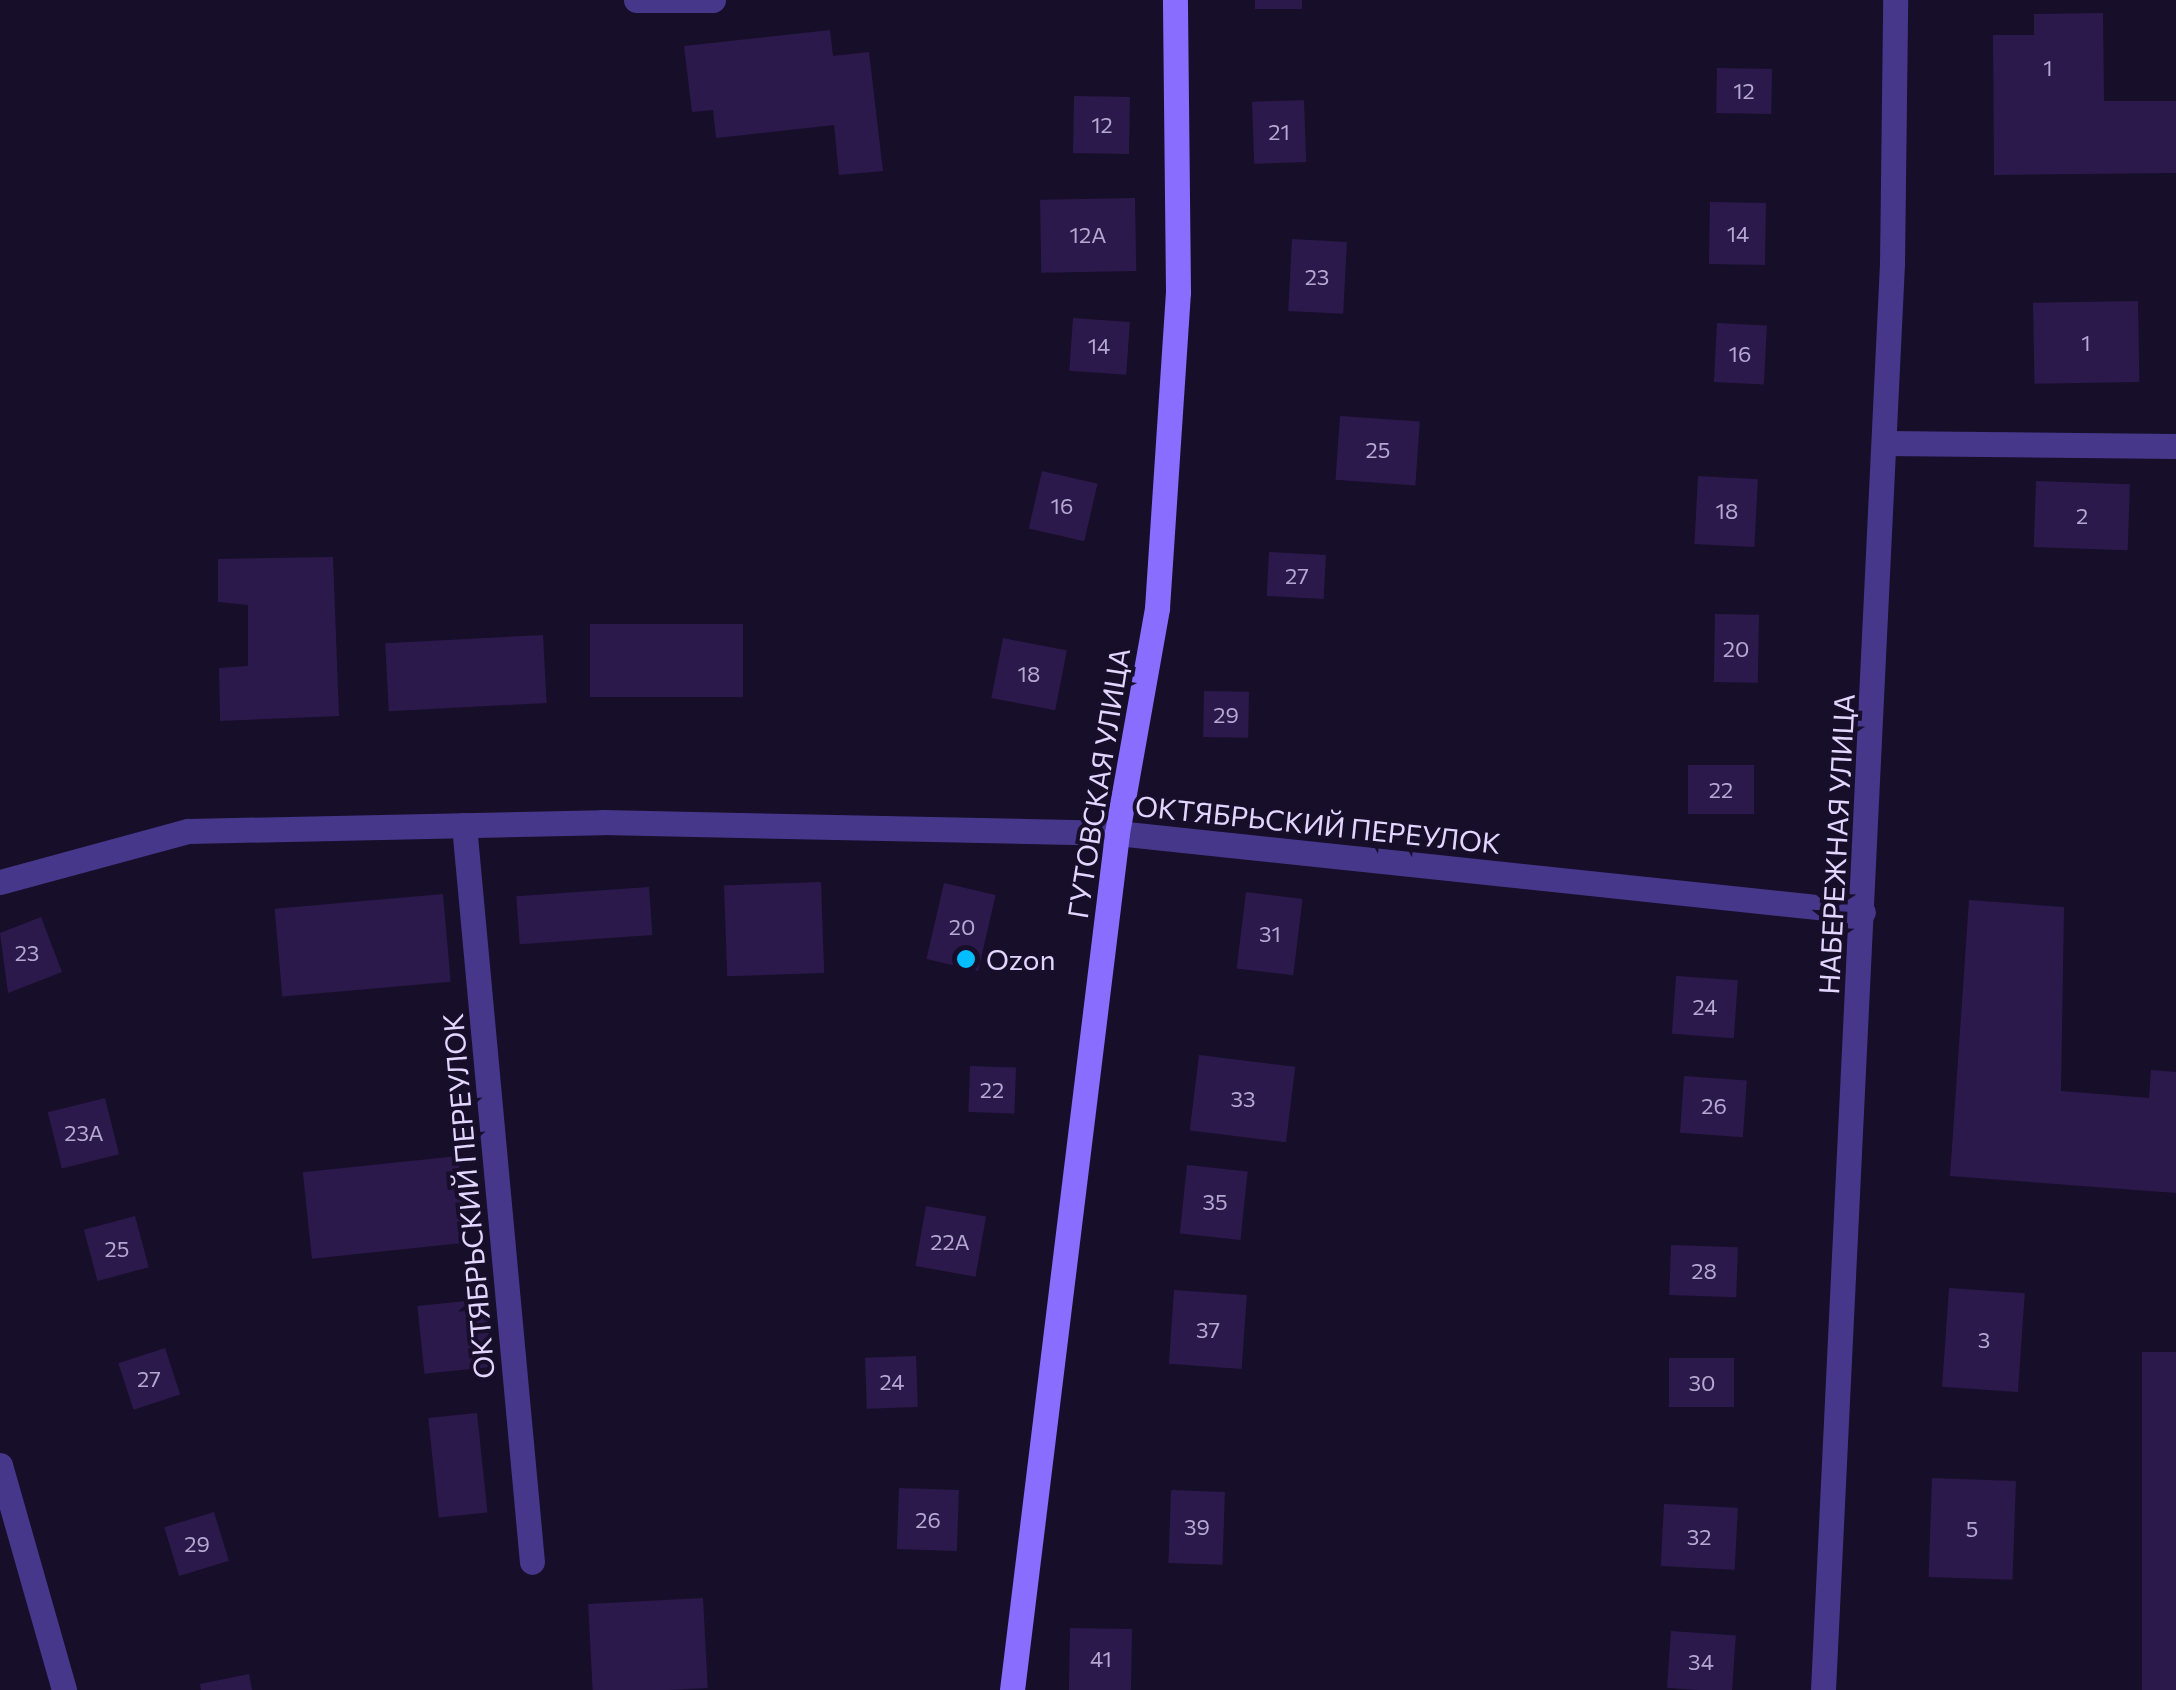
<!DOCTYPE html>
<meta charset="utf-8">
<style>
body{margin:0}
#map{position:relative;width:2176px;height:1690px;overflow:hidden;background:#170e29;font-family:Commissioner,sans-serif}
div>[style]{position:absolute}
.building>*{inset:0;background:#2b194b;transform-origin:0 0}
.lane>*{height:25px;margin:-12.5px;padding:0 12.5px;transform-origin:12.5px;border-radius:12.5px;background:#47378b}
.street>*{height:25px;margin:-12.5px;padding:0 12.5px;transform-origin:12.5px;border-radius:12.5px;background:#47378b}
.secondary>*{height:25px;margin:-12.5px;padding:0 12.5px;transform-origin:12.5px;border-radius:12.5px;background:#886dff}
.dots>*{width:28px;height:28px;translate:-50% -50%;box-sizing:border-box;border:5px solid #170e29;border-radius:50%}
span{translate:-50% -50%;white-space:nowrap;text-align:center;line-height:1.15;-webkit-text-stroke:8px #170e29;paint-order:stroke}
.number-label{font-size:22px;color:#b4a7d2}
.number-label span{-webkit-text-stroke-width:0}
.street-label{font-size:28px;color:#e2d6ff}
.poi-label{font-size:28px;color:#e2d6ff}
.left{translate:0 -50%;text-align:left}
</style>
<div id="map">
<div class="building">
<div style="left:1255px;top:0;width:47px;height:9px"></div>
<div style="clip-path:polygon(2103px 13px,2104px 101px,2176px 101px,2176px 173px,1994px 175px,1993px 35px,2034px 35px,2034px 14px)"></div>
<div style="clip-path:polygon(830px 30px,833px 56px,869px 52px,883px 171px,839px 175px,834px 125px,716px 138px,713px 110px,692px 112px,684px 46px)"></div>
<div style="left:1717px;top:68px;width:55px;height:45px;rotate:1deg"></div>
<div style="left:1074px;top:96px;width:56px;height:57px;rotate:1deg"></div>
<div style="left:1304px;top:100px;width:62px;height:52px;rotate:88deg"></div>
<div style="left:1135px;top:198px;width:73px;height:95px;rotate:89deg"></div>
<div style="left:1710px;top:202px;width:56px;height:62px;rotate:1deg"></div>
<div style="left:1292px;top:239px;width:55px;height:72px;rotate:3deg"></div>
<div style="left:2138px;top:301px;width:81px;height:105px;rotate:89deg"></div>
<div style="left:1073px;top:318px;width:57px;height:53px;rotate:4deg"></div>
<div style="left:1717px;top:323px;width:50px;height:59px;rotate:3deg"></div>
<div style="left:1340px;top:416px;width:80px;height:64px;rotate:4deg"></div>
<div style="left:1042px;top:471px;width:57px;height:59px;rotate:13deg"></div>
<div style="left:1698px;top:476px;width:60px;height:68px;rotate:3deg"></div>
<div style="left:2036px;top:481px;width:94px;height:66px;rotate:2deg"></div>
<div style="left:1269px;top:552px;width:57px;height:44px;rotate:3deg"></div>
<div style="clip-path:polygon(333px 557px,339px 716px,220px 721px,219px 668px,248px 666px,248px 605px,218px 602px,218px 559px)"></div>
<div style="left:1715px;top:614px;width:44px;height:68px;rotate:1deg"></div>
<div style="left:590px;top:624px;width:153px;height:73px"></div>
<div style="left:543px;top:635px;width:68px;height:158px;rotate:87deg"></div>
<div style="left:1003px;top:638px;width:65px;height:61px;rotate:11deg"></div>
<div style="left:1204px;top:691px;width:45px;height:46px;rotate:1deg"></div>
<div style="left:1754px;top:765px;width:49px;height:66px;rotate:90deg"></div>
<div style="left:821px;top:882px;width:91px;height:97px;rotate:88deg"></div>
<div style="left:944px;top:883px;width:53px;height:78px;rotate:13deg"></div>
<div style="left:649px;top:887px;width:48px;height:133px;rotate:86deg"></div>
<div style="left:1246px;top:892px;width:57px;height:77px;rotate:7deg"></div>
<div style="left:443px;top:894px;width:88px;height:169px;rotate:85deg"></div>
<div style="clip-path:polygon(1969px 900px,2064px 907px,2061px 1091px,2149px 1098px,2151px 1070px,2176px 1072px,2176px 1193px,1950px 1176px)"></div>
<div style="clip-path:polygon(41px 917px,62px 972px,8px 993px,0 933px)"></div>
<div style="left:1676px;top:976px;width:62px;height:58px;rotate:4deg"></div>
<div style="left:1199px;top:1055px;width:97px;height:76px;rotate:7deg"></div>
<div style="left:970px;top:1066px;width:46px;height:46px;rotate:2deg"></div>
<div style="left:1684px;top:1076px;width:63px;height:57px;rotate:4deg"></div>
<div style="left:105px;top:1098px;width:58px;height:59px;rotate:76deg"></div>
<div style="left:458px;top:1156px;width:87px;height:156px;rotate:84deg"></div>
<div style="left:1187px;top:1165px;width:61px;height:69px;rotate:6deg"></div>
<div style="left:926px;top:1206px;width:61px;height:61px;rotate:10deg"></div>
<div style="left:135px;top:1216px;width:53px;height:53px;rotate:75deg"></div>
<div style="left:1671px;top:1245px;width:67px;height:50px;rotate:2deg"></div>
<div style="left:1949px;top:1288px;width:76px;height:99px;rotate:4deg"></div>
<div style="left:1174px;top:1290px;width:73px;height:74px;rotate:4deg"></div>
<div style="left:485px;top:1299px;width:68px;height:68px;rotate:84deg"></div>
<div style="left:165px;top:1348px;width:49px;height:49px;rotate:72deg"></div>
<div style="left:2142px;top:1352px;width:34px;height:338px"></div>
<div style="left:916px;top:1356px;width:51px;height:51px;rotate:88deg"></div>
<div style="left:1669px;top:1358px;width:65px;height:49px"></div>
<div style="left:477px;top:1413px;width:100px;height:49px;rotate:84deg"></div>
<div style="left:1932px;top:1478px;width:84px;height:99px;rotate:2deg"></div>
<div style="left:899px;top:1488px;width:60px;height:61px;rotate:2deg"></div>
<div style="left:1171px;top:1490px;width:54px;height:73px;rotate:2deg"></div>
<div style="left:1664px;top:1504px;width:74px;height:62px;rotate:3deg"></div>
<div style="left:214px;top:1512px;width:51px;height:52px;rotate:73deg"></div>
<div style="left:703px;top:1598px;width:90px;height:115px;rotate:87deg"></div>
<div style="left:1070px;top:1628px;width:62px;height:62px;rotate:1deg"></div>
<div style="left:1671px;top:1631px;width:65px;height:57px;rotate:4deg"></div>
<div style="clip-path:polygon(249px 1674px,252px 1690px,201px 1690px,200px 1684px)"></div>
</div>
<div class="lane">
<div style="left:636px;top:0;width:77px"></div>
</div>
<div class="street">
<div style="left:1884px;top:443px;width:292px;rotate:0.6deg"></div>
<div style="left:464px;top:825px;width:740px;rotate:84.73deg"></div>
<div style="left:0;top:882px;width:195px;rotate:-15.2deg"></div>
<div style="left:188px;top:831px;width:414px;rotate:-1.2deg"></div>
<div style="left:602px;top:822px;width:515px;rotate:1.22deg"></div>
<div style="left:1117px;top:833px;width:750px;rotate:6.04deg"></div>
<div style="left:0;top:1465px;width:234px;rotate:74.1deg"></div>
<div style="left:1823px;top:1690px;width:1429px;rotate:-87.23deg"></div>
<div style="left:1892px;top:263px;width:263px;rotate:-89.3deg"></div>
</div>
<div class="secondary">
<div style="left:1012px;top:1690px;width:863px;rotate:-83.01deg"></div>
<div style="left:1117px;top:833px;width:229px;rotate:-79.9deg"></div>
<div style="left:1157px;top:608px;width:317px;rotate:-86.2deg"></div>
<div style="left:1178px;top:292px;width:292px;rotate:-90.6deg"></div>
</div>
<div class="dots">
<div style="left:966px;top:959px;background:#02bdff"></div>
</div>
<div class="number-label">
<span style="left:2048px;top:68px">1</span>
<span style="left:1744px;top:91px">12</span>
<span style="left:1102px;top:125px">12</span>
<span style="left:1279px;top:132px">21</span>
<span style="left:1738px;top:234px">14</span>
<span style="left:1088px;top:235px">12А</span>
<span style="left:1317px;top:277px">23</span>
<span style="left:2086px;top:343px">1</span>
<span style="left:1099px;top:346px">14</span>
<span style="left:1740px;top:354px">16</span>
<span style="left:1378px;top:450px">25</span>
<span style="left:1062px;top:506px">16</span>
<span style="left:1727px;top:511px">18</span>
<span style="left:2082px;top:516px">2</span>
<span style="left:1297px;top:576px">27</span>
<span style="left:1736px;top:649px">20</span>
<span style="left:1029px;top:674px">18</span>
<span style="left:1226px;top:715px">29</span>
<span style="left:1721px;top:790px">22</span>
<span style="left:962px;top:927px">20</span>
<span style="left:1270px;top:934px">31</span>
<span style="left:27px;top:953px">23</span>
<span style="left:1705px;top:1007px">24</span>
<span style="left:992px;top:1090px">22</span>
<span style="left:1243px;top:1099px">33</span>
<span style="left:1714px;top:1106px">26</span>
<span style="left:84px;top:1133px">23А</span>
<span style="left:1215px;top:1202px">35</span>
<span style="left:950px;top:1242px">22А</span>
<span style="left:117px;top:1249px">25</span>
<span style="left:1704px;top:1271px">28</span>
<span style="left:1208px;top:1330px">37</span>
<span style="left:1984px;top:1340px">3</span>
<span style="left:149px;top:1379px">27</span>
<span style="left:892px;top:1382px">24</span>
<span style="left:1702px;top:1383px">30</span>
<span style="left:928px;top:1520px">26</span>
<span style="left:1197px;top:1527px">39</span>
<span style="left:1972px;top:1529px">5</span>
<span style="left:1699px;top:1537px">32</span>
<span style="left:197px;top:1544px">29</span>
<span style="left:1101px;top:1659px">41</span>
<span style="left:1701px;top:1662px">34</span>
</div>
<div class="street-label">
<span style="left:1098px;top:783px;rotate:-81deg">ГУТОВСКАЯ УЛИЦА</span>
<span style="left:1318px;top:824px;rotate:6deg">ОКТЯБРЬСКИЙ ПЕРЕУЛОК</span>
<span style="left:1836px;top:844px;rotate:-87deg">НАБЕРЕЖНАЯ УЛИЦА</span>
<span style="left:468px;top:1196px;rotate:-95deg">ОКТЯБРЬСКИЙ ПЕРЕУЛОК</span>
</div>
<div class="poi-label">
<span class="left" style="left:986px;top:959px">Ozon</span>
</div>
</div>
